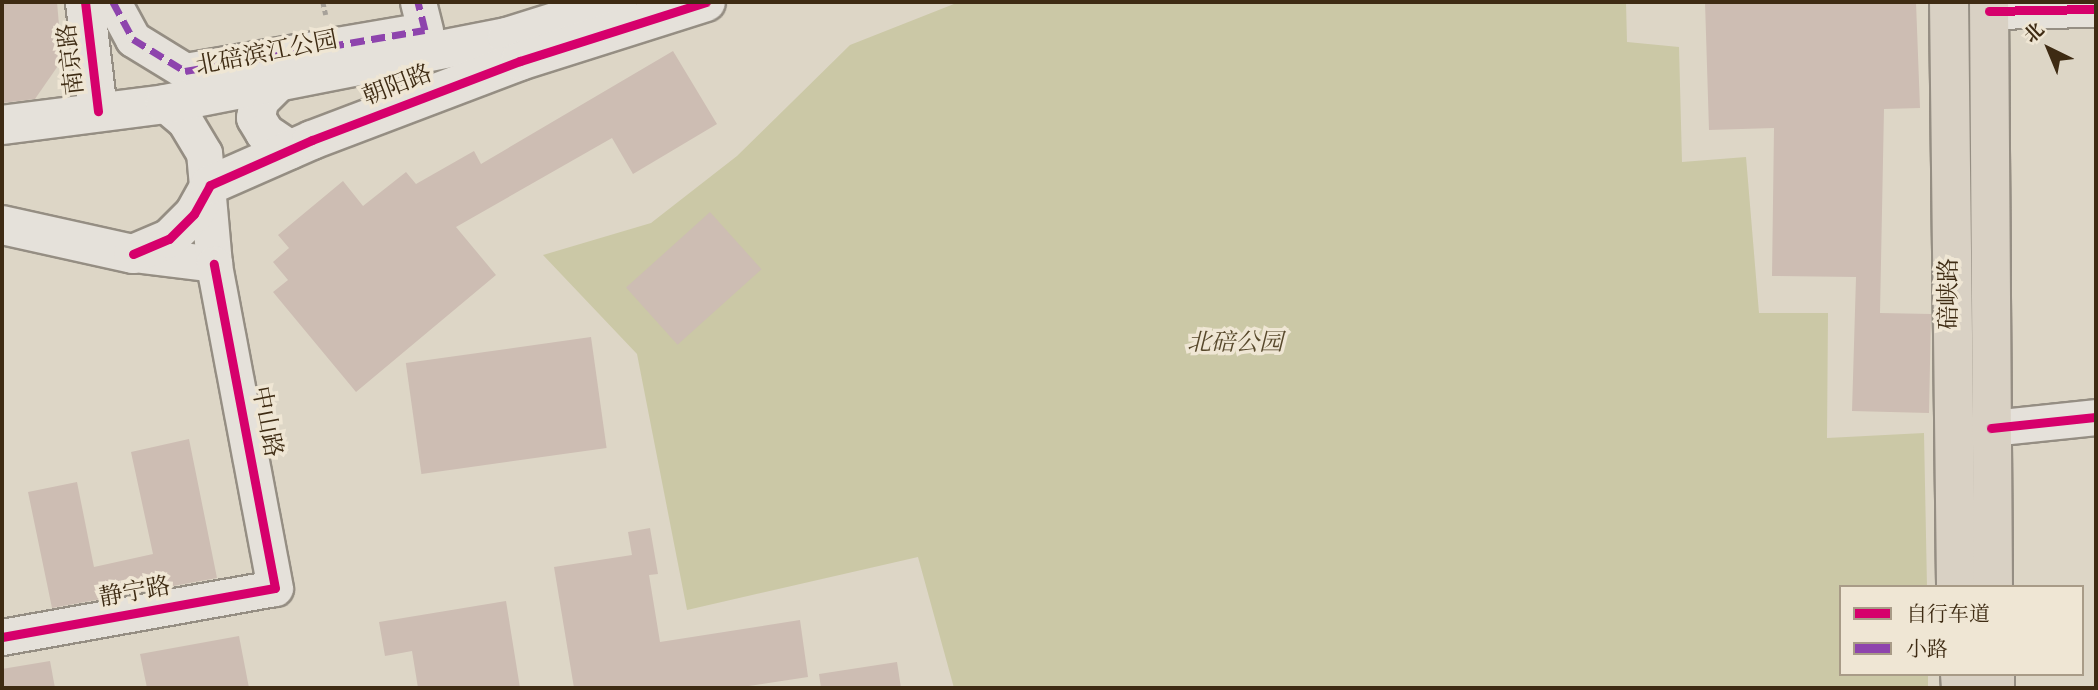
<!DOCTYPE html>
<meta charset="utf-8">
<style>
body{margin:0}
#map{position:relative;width:2098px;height:690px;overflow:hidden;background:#ddd6c6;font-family:Vollkorn,"Noto Serif SC",serif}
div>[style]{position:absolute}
.green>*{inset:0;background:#cbc8a6}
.building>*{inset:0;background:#cdbdb3;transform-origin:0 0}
.path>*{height:4.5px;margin-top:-2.25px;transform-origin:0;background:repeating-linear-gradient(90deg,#a7a29a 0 5px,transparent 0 8.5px)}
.roads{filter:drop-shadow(2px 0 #958e83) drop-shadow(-2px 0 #958e83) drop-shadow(0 2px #958e83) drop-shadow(0 -2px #958e83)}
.street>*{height:35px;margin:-17.5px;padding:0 17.5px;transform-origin:17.5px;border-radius:17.5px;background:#e5e1da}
.secondary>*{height:38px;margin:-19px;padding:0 19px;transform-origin:19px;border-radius:19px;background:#e5e1da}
.primary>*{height:38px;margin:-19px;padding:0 19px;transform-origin:19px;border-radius:19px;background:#d9d1c4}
.quiet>*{height:7px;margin-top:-3.5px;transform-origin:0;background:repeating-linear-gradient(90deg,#8e44ad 0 14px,transparent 0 21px)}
.cycleway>*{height:9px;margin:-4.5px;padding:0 4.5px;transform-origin:4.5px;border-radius:4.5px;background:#d6006c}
span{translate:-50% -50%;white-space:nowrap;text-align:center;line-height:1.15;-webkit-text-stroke:7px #efe6d4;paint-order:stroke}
.street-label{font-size:24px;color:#3e2b13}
.park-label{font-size:24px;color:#57482b;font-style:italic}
.frame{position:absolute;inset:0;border:4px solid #3e2b13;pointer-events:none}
.legend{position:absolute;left:1839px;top:585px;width:245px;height:91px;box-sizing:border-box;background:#efe6d4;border:2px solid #a89b87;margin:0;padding:9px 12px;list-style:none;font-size:21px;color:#3e2b13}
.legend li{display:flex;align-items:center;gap:14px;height:35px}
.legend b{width:35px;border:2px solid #a89b87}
.north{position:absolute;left:2014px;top:14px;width:70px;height:70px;-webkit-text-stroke:5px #efe6d4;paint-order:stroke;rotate:317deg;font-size:19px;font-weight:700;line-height:28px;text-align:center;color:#3e2b13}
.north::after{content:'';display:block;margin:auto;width:24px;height:32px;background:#3e2b13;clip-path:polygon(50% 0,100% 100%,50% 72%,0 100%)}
</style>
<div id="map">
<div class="green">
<div style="clip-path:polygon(959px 2px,1626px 2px,1627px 42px,1679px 47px,1682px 162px,1746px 157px,1759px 313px,1828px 313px,1827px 438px,1924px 433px,1927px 587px,1841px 587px,1841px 674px,1928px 674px,1928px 688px,954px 688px,918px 557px,687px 610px,637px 354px,543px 255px,651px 223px,737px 156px,850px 45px)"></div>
</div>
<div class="building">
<div style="clip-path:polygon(2px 2px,57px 2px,62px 60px,35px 99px,2px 103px)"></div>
<div style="clip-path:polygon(1705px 2px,1916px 2px,1920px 108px,1884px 109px,1880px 313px,1931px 314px,1929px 413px,1852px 411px,1856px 277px,1772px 276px,1774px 128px,1709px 130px)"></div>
<div style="clip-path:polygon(673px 51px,717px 124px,633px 174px,612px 138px,456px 227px,496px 275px,356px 392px,273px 292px,288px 280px,273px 262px,289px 248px,278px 235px,343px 181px,363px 206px,406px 172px,416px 184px,474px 151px,481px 164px)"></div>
<div style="left:710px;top:212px;width:77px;height:113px;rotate:48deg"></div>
<div style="left:591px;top:337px;width:112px;height:187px;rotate:82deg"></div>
<div style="clip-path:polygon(189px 439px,217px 578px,52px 608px,28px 492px,77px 482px,94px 567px,153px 554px,131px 452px)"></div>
<div style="clip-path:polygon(650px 528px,658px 574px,649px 575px,660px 642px,800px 620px,808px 677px,735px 688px,574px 688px,554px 567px,632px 555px,628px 532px)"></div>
<div style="clip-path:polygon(506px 601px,520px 688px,418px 688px,412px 651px,385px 656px,379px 622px)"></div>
<div style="clip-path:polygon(239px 636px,249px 688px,147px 688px,140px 654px)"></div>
<div style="clip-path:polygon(50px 661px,55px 688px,2px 688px,2px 669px)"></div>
<div style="clip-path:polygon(897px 662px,901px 688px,821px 688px,819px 674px)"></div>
</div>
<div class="path">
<div style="left:323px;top:2px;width:13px;rotate:77deg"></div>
</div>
<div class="roads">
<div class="street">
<div style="left:113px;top:2px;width:42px;rotate:61.6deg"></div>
<div style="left:133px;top:39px;width:61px;rotate:31.6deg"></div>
<div style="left:185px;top:71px;width:243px;rotate:-9.7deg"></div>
<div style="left:425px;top:30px;width:29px;rotate:-104deg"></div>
<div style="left:1989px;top:11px;width:107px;rotate:-1.1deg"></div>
<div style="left:133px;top:254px;width:82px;rotate:7deg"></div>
<div style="left:214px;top:264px;width:111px;rotate:-95.1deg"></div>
<div style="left:204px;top:153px;width:37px;rotate:-121deg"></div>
<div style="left:185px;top:121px;width:26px;rotate:-140deg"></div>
<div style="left:1991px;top:428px;width:106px;rotate:-6deg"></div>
<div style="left:2px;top:637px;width:277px;rotate:-10.2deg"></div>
<div style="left:275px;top:588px;width:330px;rotate:-100.7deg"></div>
</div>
<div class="secondary">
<div style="left:85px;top:2px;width:110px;rotate:83.2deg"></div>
<div style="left:280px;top:80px;width:30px;rotate:135deg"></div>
<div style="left:259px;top:101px;width:17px;rotate:100deg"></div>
<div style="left:256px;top:118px;width:17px;rotate:59deg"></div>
<div style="left:265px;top:133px;width:30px;rotate:34deg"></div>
<div style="left:2px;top:125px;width:164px;rotate:-7.3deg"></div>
<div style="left:165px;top:104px;width:349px;rotate:-11.1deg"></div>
<div style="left:507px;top:37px;width:116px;rotate:-17.5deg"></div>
<div style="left:2px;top:225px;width:134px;rotate:12.5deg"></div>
<div style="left:133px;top:254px;width:39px;rotate:-23deg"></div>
<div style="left:169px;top:239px;width:35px;rotate:-45deg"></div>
<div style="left:194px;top:214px;width:33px;rotate:-61deg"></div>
<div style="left:210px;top:185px;width:111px;rotate:-23.8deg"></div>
<div style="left:312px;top:140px;width:222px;rotate:-20.8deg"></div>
<div style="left:520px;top:61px;width:195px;rotate:-17.6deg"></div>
</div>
<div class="primary">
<div style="left:1949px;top:2px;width:585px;rotate:89.31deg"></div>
<div style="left:1989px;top:2px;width:585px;rotate:89.61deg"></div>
<div style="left:1960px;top:674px;width:14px;rotate:86deg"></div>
<div style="left:1995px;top:674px;width:14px;rotate:90deg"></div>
</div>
</div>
<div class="quiet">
<div style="left:113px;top:2px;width:42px;rotate:61.6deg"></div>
<div style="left:133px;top:39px;width:61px;rotate:31.6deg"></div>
<div style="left:185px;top:71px;width:243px;rotate:-9.7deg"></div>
<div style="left:425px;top:30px;width:29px;rotate:-104deg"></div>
</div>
<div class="cycleway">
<div style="left:85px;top:2px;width:110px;rotate:83.2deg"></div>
<div style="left:1989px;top:11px;width:107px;rotate:-1.1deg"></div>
<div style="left:133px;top:254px;width:39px;rotate:-23deg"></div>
<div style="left:169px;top:239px;width:35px;rotate:-45deg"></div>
<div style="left:194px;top:214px;width:33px;rotate:-61deg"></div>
<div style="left:210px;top:185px;width:111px;rotate:-23.8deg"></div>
<div style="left:312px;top:140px;width:222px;rotate:-20.8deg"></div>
<div style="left:520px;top:61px;width:195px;rotate:-17.6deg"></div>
<div style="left:1991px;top:428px;width:106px;rotate:-6deg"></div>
<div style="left:2px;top:637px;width:277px;rotate:-10.2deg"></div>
<div style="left:275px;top:588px;width:330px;rotate:-100.7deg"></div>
</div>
<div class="street-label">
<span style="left:267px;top:55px;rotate:-11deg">北碚滨江公园</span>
<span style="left:73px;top:59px;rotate:-97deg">南京路</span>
<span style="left:398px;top:87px;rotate:-21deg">朝阳路</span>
<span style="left:1951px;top:294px;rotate:-90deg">碚峡路</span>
<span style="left:265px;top:422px;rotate:79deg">中山路</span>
<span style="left:135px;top:594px;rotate:-10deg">静宁路</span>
</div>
<div class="park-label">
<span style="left:1235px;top:345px">北碚公园</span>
</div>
<div class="frame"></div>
<ul class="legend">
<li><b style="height:9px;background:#d6006c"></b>自行车道</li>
<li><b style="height:9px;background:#8e44ad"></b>小路</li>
</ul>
<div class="north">北</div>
</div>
